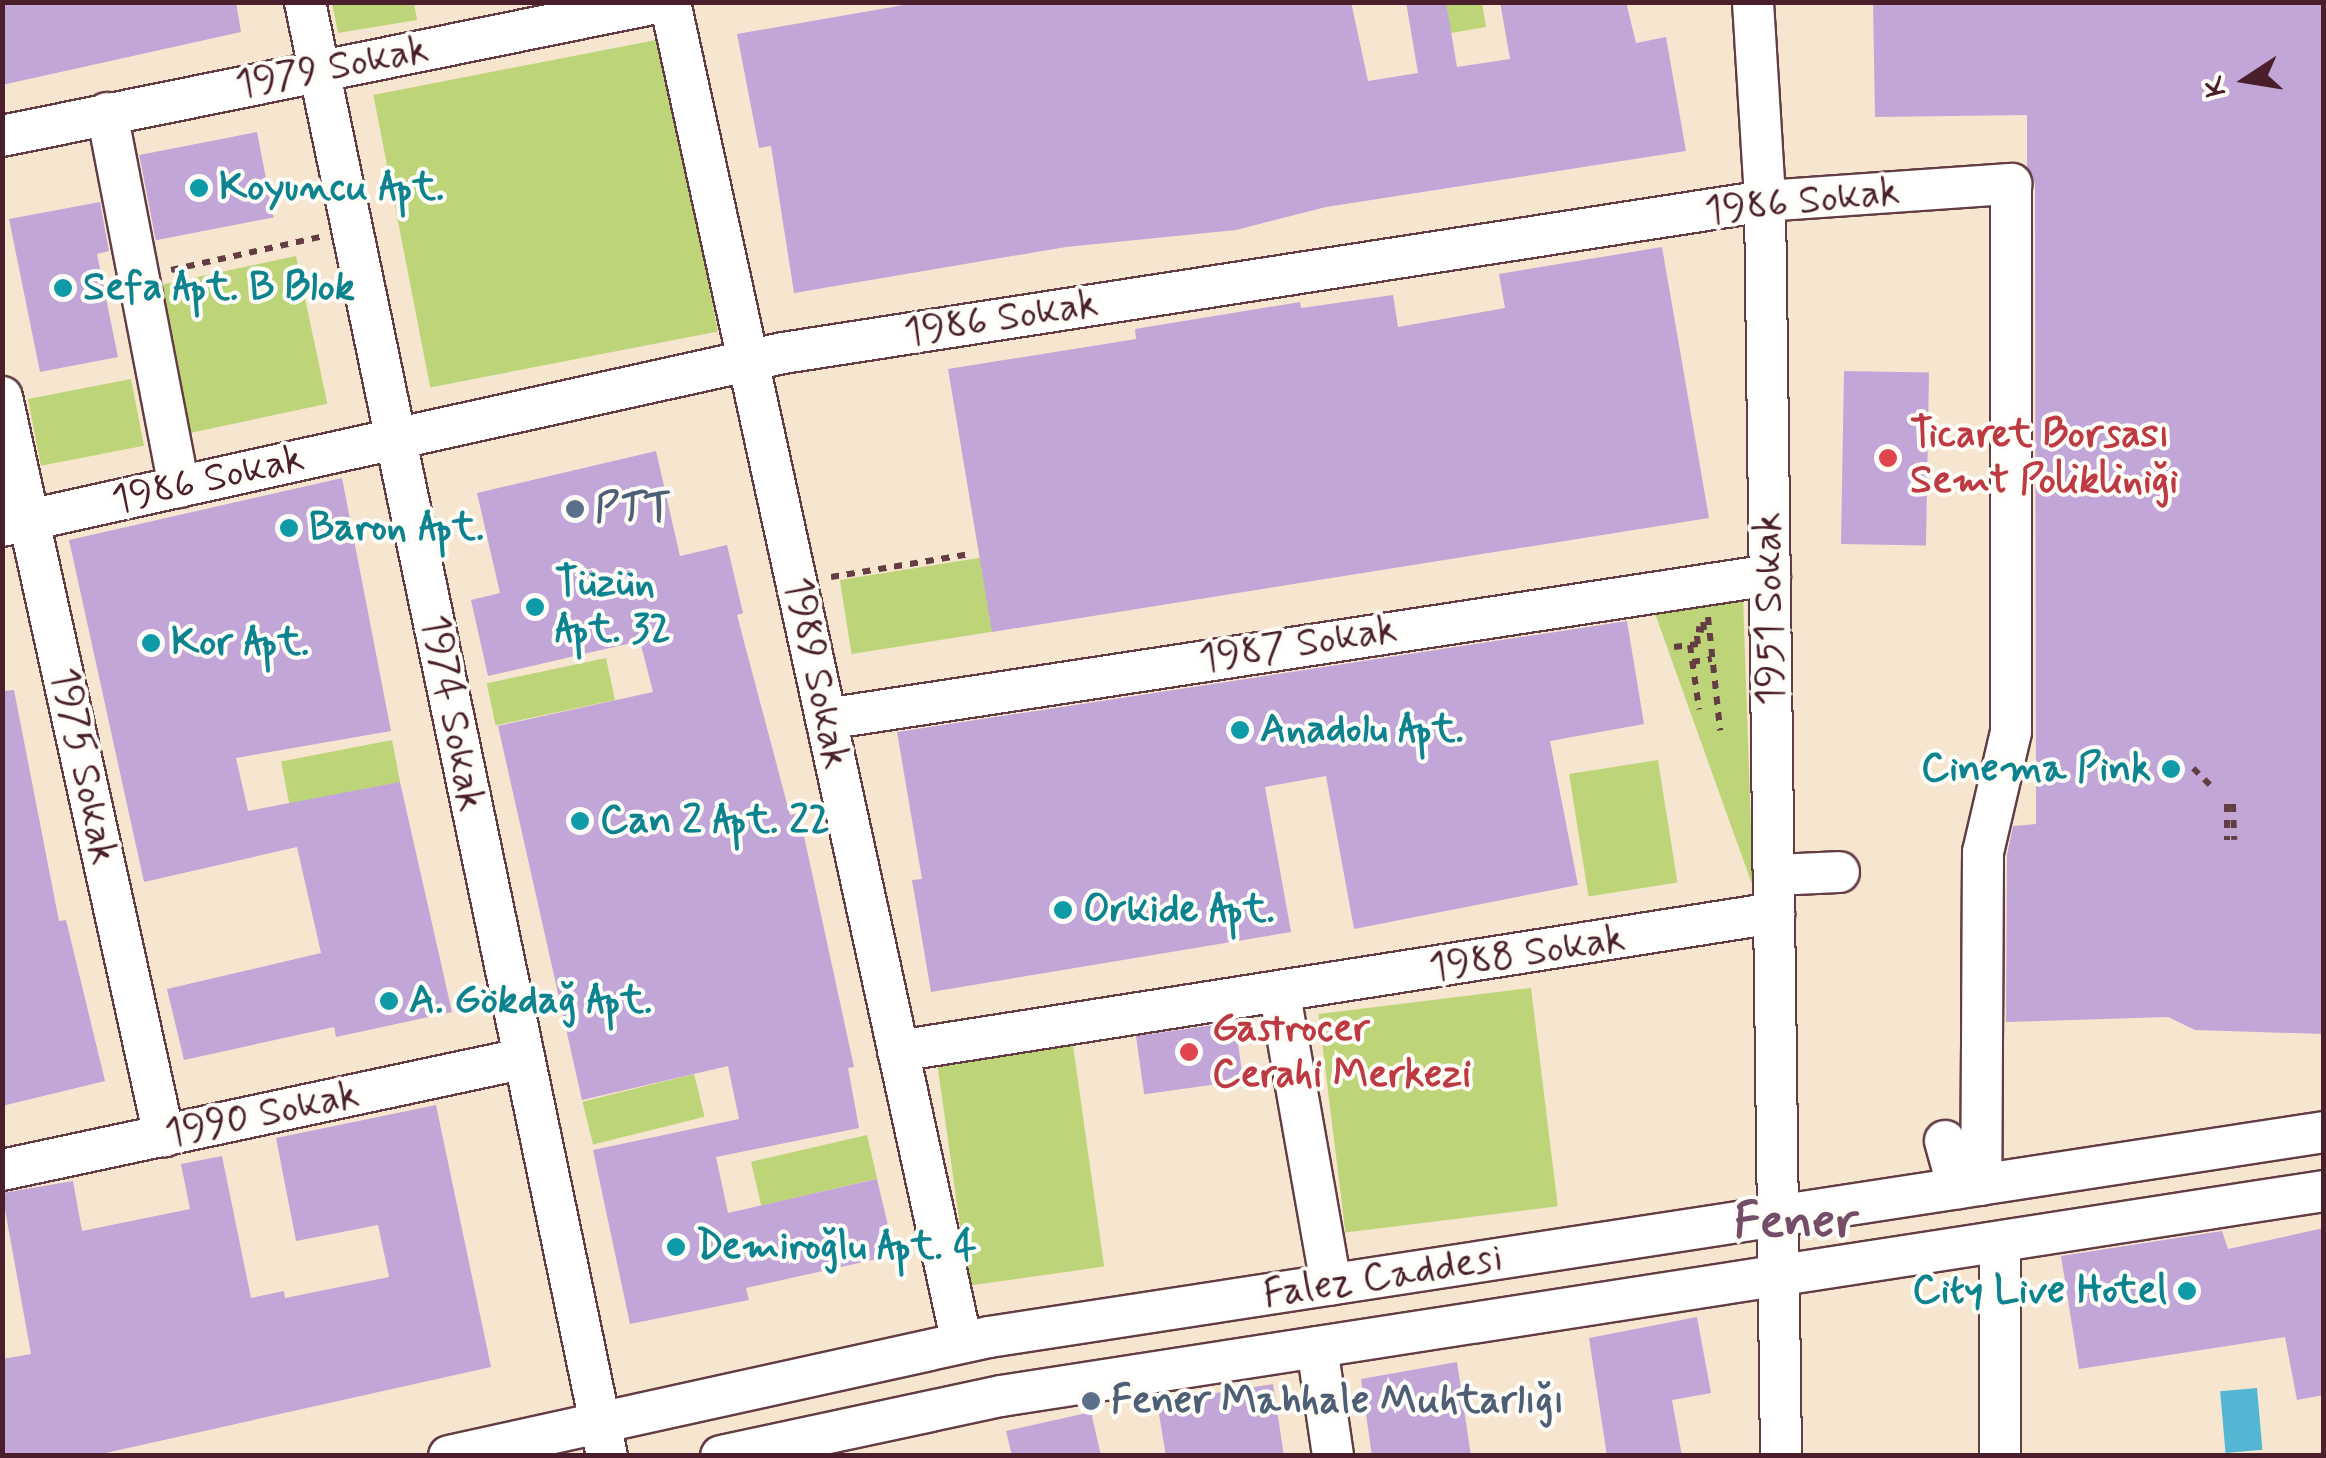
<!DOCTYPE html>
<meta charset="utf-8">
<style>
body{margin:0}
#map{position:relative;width:2326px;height:1458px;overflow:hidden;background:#f6e6d0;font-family:Mynerve,sans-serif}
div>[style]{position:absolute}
.green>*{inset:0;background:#bed478;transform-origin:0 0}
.water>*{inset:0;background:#53b6d2;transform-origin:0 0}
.building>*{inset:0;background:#c3a6d8;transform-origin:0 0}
.path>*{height:6px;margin-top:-3px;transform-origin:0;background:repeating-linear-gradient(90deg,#643d44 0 8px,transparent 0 16px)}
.roads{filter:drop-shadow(2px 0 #643d44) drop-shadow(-2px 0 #643d44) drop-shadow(0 2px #643d44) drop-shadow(0 -2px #643d44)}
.minor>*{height:40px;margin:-20px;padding:0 20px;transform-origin:20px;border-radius:20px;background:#fff}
.dots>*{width:28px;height:28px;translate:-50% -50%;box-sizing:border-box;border:5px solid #fdfcf7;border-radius:50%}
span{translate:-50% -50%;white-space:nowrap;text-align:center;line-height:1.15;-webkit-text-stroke:8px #fdfcf7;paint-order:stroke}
.street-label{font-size:40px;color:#4a1f2b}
.culture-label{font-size:40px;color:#0d838f;font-weight:700}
.left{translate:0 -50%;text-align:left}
.right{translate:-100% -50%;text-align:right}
.health-label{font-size:40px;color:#be3a42;font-weight:700}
.service-label{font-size:40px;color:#4e5e75;font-weight:700}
.district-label{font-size:50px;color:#744e68;font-weight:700}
.frame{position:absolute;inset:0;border:5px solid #4a1f2b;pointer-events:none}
.north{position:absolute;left:2196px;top:30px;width:100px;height:100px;-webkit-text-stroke:8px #fdfcf7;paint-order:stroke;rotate:258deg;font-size:28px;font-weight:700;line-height:40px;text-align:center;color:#4a1f2b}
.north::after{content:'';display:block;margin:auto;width:35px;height:45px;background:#4a1f2b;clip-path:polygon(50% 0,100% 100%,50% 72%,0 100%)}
</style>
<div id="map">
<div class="green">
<div style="clip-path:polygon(332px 3px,414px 3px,417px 20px,338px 33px)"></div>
<div style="clip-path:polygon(1446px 3px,1482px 3px,1486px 27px,1451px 33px)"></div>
<div style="left:661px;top:39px;width:298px;height:293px;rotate:79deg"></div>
<div style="left:296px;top:256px;width:151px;height:144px;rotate:78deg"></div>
<div style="left:131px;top:379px;width:68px;height:105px;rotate:79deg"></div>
<div style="left:985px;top:557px;width:75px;height:147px;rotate:81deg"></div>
<div style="clip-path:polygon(1743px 597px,1753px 887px,1653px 608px)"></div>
<div style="left:606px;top:658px;width:43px;height:122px;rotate:78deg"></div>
<div style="left:392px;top:740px;width:43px;height:113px;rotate:79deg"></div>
<div style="left:1658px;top:760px;width:124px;height:90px;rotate:81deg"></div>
<div style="left:1531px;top:988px;width:220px;height:214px;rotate:83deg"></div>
<div style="left:1070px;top:1024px;width:245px;height:137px;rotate:82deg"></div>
<div style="left:694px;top:1074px;width:44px;height:115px;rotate:76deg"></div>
<div style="left:867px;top:1135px;width:45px;height:119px;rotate:77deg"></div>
</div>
<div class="water">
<div style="left:2257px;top:1388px;width:62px;height:37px;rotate:85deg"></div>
</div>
<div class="building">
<div style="clip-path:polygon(2px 2px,236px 2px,241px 32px,2px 85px)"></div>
<div style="clip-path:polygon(921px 2px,1351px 2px,1368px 81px,1418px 73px,1406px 2px,1446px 2px,1457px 67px,1510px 59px,1500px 2px,1626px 2px,1636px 43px,1666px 37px,1686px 151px,1326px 207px,1236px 230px,1066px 247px,794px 293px,771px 146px,759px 148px,737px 34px)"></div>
<div style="clip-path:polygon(1873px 2px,2324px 2px,2324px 1034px,2195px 1030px,2168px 1017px,2006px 1022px,2007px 855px,2013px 826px,2036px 824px,2035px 184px,2027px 168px,2027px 115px,1875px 117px)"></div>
<div style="left:257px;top:132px;width:87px;height:120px;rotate:79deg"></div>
<div style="clip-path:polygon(100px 202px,109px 251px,97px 254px,118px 357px,40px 372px,9px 219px)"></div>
<div style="clip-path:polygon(1662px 247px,1709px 518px,992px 632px,948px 369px,1136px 339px,1135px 329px,1300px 302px,1301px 308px,1393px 295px,1398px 327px,1505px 308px,1499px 274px)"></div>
<div style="left:1844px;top:371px;width:85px;height:173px;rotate:1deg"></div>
<div style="clip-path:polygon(656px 451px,680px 556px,727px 545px,743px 613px,737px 615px,790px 815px,799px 813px,854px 1067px,848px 1068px,859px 1128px,716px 1157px,728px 1213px,877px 1179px,895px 1255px,746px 1288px,749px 1300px,630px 1324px,593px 1150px,739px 1119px,728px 1066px,582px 1100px,498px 726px,653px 692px,640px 641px,488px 676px,471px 600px,500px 593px,477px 493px)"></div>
<div style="clip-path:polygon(342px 478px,391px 731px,236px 758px,248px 811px,400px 782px,452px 1012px,336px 1037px,334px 1027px,184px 1060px,167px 989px,321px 953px,297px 847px,144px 882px,69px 540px)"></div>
<div style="clip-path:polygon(1627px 621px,1644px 724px,1550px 741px,1578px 885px,1354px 929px,1326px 776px,1265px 787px,1291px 932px,931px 992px,912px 880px,922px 879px,897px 732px)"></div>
<div style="clip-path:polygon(14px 690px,59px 921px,66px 920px,105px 1081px,2px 1106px,2px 691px)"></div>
<div style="left:1235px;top:1022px;width:59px;height:100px;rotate:82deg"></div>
<div style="clip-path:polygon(436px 1105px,491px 1367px,92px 1456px,2px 1456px,2px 1359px,31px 1354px,2px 1193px,73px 1181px,82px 1231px,190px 1209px,181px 1164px,222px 1156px,251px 1298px,284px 1291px,285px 1298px,389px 1277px,378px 1225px,296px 1241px,276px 1138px)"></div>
<div style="clip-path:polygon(2324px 1228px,2324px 1395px,2297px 1400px,2285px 1337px,2079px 1369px,2061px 1256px,2222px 1231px,2228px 1249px)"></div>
<div style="clip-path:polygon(1697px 1317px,1711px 1393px,1672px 1400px,1682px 1456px,1607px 1456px,1589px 1338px)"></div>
<div style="clip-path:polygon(1457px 1362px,1471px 1456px,1372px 1456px,1361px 1379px)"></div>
<div style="clip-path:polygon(1273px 1384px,1284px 1456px,1166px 1456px,1157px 1402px)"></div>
<div style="clip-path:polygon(1091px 1412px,1101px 1456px,1012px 1456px,1006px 1431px)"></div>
</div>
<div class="path">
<div style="left:171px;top:270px;width:153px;rotate:-12.5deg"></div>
<div style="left:831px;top:577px;width:141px;rotate:-9.4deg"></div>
<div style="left:1708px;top:617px;width:114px;rotate:83.9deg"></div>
<div style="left:1690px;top:645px;width:65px;rotate:82deg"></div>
<div style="left:1674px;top:647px;width:24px;rotate:-7deg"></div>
<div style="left:1698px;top:644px;width:15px;rotate:-98deg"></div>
<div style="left:1696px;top:629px;width:8px;rotate:7deg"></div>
<div style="left:1704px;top:630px;width:11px;rotate:-95deg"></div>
<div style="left:1692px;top:662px;width:20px;rotate:-9deg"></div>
<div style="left:2193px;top:768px;width:30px;rotate:45deg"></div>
<div style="left:2227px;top:804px;width:36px;rotate:90deg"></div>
<div style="left:2233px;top:804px;width:36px;rotate:88deg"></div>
</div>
<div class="roads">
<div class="minor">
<div style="left:305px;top:2px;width:1485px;rotate:78.27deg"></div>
<div style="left:670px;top:2px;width:1372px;rotate:77.72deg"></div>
<div style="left:1753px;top:2px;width:199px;rotate:86.5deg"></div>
<div style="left:1765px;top:201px;width:1255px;rotate:89.27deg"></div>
<div style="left:107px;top:113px;width:381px;rotate:79.1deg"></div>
<div style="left:2px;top:136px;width:673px;rotate:-11.48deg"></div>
<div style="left:2px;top:397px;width:757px;rotate:77.64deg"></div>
<div style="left:2px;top:526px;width:800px;rotate:-12.49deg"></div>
<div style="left:783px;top:353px;width:994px;rotate:-8.8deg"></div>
<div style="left:1765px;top:201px;width:247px;rotate:-4deg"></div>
<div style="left:2011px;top:184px;width:548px;rotate:90deg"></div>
<div style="left:2011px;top:732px;width:123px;rotate:103.1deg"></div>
<div style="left:1983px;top:852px;width:333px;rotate:90.3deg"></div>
<div style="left:826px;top:719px;width:955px;rotate:-8.67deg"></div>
<div style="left:1774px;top:875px;width:65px;rotate:-2.6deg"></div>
<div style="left:1280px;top:995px;width:294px;rotate:80deg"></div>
<div style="left:898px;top:1051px;width:887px;rotate:-8.95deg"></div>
<div style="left:1945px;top:1141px;width:49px;rotate:74.5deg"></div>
<div style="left:2px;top:1170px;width:531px;rotate:-12.07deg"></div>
<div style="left:2000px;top:1242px;width:214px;rotate:90deg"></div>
<div style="left:1317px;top:1347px;width:110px;rotate:81.6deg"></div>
<div style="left:449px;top:1456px;width:553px;rotate:-12.43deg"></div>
<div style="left:989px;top:1337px;width:1351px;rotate:-8.73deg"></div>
<div style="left:721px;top:1456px;width:286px;rotate:-12.1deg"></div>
<div style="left:1001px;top:1396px;width:1339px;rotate:-8.81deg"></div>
</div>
</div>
<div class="dots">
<div style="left:199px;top:188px;background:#0f9aa8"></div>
<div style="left:63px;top:288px;background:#0f9aa8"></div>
<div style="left:1888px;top:458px;background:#e0444e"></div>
<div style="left:575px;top:509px;background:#5c6f8a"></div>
<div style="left:289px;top:528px;background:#0f9aa8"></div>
<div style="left:535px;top:607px;background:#0f9aa8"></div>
<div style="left:151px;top:643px;background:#0f9aa8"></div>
<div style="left:1240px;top:730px;background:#0f9aa8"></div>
<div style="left:2171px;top:769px;background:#0f9aa8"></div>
<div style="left:580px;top:821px;background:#0f9aa8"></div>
<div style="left:1063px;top:910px;background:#0f9aa8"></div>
<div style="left:389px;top:1001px;background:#0f9aa8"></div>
<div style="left:1189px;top:1052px;background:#e0444e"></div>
<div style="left:676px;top:1247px;background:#0f9aa8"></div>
<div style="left:2187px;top:1291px;background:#0f9aa8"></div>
<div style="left:1091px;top:1401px;background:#5c6f8a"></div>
</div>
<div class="street-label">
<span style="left:332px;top:68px;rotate:-11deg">1979 Sokak</span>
<span style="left:1802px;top:202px;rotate:-6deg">1986 Sokak</span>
<span style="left:1001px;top:319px;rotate:-9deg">1986 Sokak</span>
<span style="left:208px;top:480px;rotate:-13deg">1986 Sokak</span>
<span style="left:1770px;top:609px;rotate:-91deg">1951 Sokak</span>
<span style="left:1298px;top:645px;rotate:-9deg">1987 Sokak</span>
<span style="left:816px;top:673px;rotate:78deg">1989 Sokak</span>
<span style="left:452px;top:713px;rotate:79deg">1974 Sokak</span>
<span style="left:83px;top:766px;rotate:78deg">1975 Sokak</span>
<span style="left:1527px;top:954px;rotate:-9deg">1988 Sokak</span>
<span style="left:262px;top:1115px;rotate:-12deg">1990 Sokak</span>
<span style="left:1383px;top:1277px;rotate:-9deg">Falez Caddesi</span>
</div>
<div class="culture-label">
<span class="left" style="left:219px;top:188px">Koyuncu Apt.</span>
<span class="left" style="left:83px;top:288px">Sefa Apt. B Blok</span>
<span class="left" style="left:309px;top:528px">Baron Apt.</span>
<span class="left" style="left:555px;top:607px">Tüzün<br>Apt. 32</span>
<span class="left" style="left:171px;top:643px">Kor Apt.</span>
<span class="left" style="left:1260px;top:730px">Anadolu Apt.</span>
<span class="right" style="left:2151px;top:769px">Cinema Pink</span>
<span class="left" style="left:600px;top:821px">Can 2 Apt. 22</span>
<span class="left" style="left:1083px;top:910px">Orkide Apt.</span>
<span class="left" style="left:409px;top:1001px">A. Gökdağ Apt.</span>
<span class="left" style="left:696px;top:1247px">Demiroğlu Apt. 4</span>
<span class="right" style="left:2167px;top:1291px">City Live Hotel</span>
</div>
<div class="health-label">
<span class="left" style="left:1910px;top:458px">Ticaret Borsası<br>Semt Polikliniği</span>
<span class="left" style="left:1212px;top:1052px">Gastrocer<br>Cerahi Merkezi</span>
</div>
<div class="service-label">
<span class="left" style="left:595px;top:509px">PTT</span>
<span class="left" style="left:1111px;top:1401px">Fener Mahhale Muhtarlığı</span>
</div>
<div class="district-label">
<span style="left:1796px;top:1223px">Fener</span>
</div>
<div class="frame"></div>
<div class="north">K</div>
</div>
